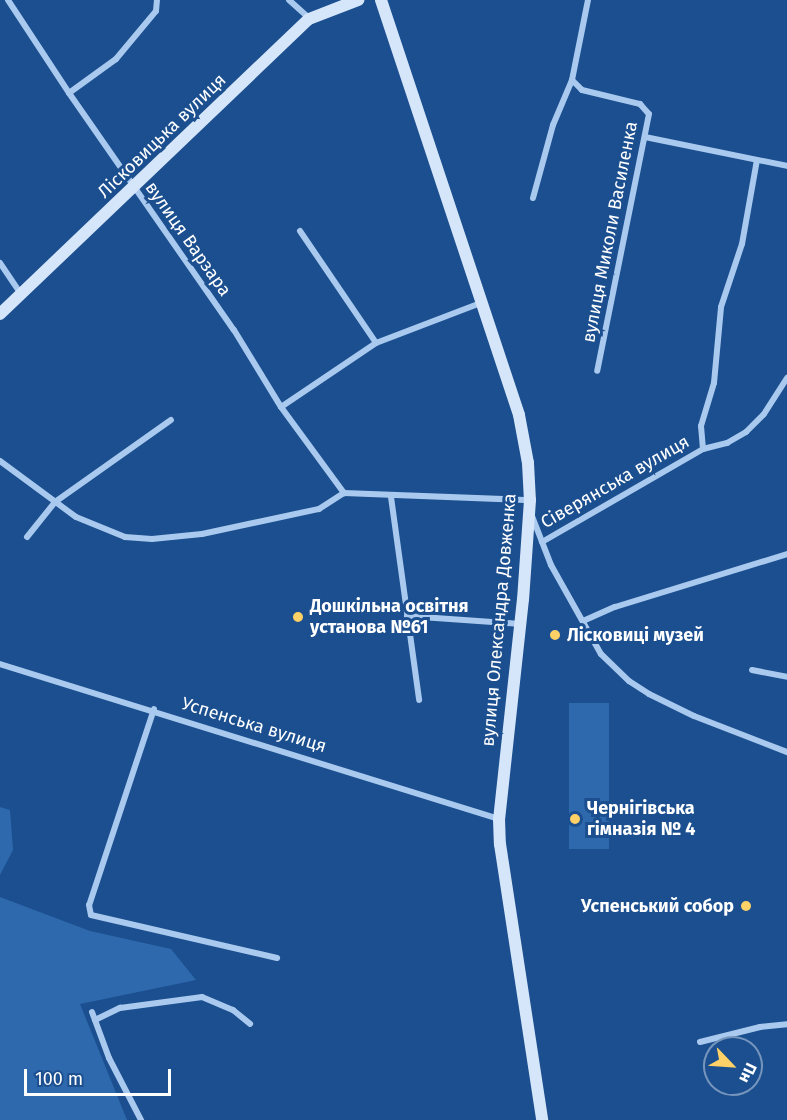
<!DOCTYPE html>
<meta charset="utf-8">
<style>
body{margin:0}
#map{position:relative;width:787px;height:1120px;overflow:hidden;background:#1b4f8f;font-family:"Fira Sans",sans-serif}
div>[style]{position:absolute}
.green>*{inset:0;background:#2e69ad;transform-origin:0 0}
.street>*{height:6px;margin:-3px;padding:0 3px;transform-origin:3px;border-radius:3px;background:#a9c9ee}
.secondary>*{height:12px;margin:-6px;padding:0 6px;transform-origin:6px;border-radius:6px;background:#d6e6fa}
.dots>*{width:16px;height:16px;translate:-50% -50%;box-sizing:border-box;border:3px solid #1b4f8f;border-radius:50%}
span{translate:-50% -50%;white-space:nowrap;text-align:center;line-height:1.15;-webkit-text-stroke:6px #1b4f8f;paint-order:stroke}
.street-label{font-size:18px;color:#fff}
.poi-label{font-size:18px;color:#fff;font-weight:700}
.left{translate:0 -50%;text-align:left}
.right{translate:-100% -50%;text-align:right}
.north{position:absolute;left:703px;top:1036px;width:60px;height:60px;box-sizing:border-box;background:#1b4f8f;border:2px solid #7695bc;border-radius:50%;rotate:115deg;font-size:16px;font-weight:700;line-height:24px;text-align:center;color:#fff}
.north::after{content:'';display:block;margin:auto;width:21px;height:27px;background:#ffd166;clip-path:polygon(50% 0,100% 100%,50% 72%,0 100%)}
.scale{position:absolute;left:24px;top:1069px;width:147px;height:27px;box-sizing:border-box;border:3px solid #fff;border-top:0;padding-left:8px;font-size:18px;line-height:21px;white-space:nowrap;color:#fff;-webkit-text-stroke:4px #1b4f8f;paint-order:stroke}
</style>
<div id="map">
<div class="green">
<div style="left:569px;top:703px;width:40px;height:146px"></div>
<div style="clip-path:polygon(0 807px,10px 810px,13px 850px,0 875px)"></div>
<div style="clip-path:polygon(0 897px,90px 931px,171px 949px,196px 980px,80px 1004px,127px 1120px,0 1120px)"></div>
</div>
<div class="street">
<div style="left:8px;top:0;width:111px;rotate:56.7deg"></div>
<div style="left:69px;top:93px;width:289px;rotate:55.2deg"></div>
<div style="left:234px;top:330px;width:90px;rotate:58.6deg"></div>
<div style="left:281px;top:407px;width:107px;rotate:53.8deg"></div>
<div style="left:289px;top:0;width:27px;rotate:42deg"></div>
<div style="left:572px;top:80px;width:14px;rotate:45deg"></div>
<div style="left:582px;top:90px;width:60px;rotate:13.6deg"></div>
<div style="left:640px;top:104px;width:13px;rotate:48deg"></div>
<div style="left:649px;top:114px;width:262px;rotate:101.4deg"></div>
<div style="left:69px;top:93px;width:58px;rotate:-35.9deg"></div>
<div style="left:116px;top:59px;width:62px;rotate:-50.2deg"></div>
<div style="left:156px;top:11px;width:11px;rotate:-85deg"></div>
<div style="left:645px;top:137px;width:145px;rotate:11.5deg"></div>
<div style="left:533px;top:198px;width:76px;rotate:-74.7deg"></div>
<div style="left:553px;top:125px;width:49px;rotate:-67.1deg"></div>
<div style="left:572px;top:80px;width:82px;rotate:-78.7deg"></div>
<div style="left:300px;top:231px;width:135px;rotate:55.8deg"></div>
<div style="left:0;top:263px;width:37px;rotate:56deg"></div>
<div style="left:281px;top:407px;width:115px;rotate:-34deg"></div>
<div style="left:376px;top:343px;width:112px;rotate:-20.9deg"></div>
<div style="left:703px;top:449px;width:23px;rotate:-95deg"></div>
<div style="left:701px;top:426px;width:45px;rotate:-73.2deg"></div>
<div style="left:714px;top:383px;width:76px;rotate:-84.7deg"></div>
<div style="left:721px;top:307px;width:66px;rotate:-71.6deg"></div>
<div style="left:742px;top:244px;width:85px;rotate:-79.9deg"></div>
<div style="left:0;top:461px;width:94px;rotate:36.4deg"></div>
<div style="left:76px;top:517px;width:53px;rotate:22.2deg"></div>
<div style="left:125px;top:537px;width:27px;rotate:4deg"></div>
<div style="left:152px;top:539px;width:50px;rotate:-5.7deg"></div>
<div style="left:202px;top:534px;width:120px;rotate:-12.1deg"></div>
<div style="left:319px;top:509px;width:30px;rotate:-33deg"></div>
<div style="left:344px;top:493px;width:186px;rotate:2.2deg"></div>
<div style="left:391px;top:497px;width:205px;rotate:82.1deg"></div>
<div style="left:532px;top:516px;width:53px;rotate:68.8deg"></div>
<div style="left:551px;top:565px;width:102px;rotate:60.7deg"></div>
<div style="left:601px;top:654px;width:39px;rotate:44deg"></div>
<div style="left:629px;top:681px;width:24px;rotate:33deg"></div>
<div style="left:649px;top:694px;width:50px;rotate:26.1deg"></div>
<div style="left:694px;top:716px;width:100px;rotate:21.2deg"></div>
<div style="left:27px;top:537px;width:45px;rotate:-51.3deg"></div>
<div style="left:55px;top:502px;width:142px;rotate:-35.3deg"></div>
<div style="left:542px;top:542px;width:186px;rotate:-30deg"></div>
<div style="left:703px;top:449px;width:25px;rotate:-14deg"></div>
<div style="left:727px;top:443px;width:22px;rotate:-30deg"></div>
<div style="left:746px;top:432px;width:25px;rotate:-45deg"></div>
<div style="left:764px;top:414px;width:43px;rotate:-57.4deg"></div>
<div style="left:407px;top:616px;width:113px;rotate:4deg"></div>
<div style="left:583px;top:621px;width:35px;rotate:-24deg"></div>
<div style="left:615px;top:607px;width:180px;rotate:-17.1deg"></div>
<div style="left:0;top:664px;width:523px;rotate:17.26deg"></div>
<div style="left:752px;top:670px;width:36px;rotate:11deg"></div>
<div style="left:154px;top:709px;width:206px;rotate:108.3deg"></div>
<div style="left:89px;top:905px;width:10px;rotate:79deg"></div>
<div style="left:91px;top:915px;width:191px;rotate:13deg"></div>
<div style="left:92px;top:1012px;width:49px;rotate:69.7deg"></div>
<div style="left:109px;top:1058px;width:70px;rotate:62.7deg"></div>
<div style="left:95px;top:1020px;width:28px;rotate:-26deg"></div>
<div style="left:120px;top:1008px;width:83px;rotate:-7.6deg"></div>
<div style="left:202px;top:997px;width:34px;rotate:23deg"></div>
<div style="left:233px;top:1010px;width:22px;rotate:39deg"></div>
<div style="left:700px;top:1042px;width:62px;rotate:-14deg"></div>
<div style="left:760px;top:1027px;width:27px;rotate:-6deg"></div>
</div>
<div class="secondary">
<div style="left:381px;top:0;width:437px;rotate:71.6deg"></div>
<div style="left:519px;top:415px;width:49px;rotate:79.4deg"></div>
<div style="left:528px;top:463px;width:37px;rotate:87deg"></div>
<div style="left:530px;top:500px;width:99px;rotate:94deg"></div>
<div style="left:523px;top:599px;width:221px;rotate:96.2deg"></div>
<div style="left:499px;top:819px;width:25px;rotate:88deg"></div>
<div style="left:500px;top:844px;width:279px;rotate:81.3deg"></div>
<div style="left:0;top:314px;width:427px;rotate:-43.7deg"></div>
<div style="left:309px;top:19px;width:53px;rotate:-21.2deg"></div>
</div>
<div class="dots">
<div style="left:298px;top:617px;background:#ffd166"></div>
<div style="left:555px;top:635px;background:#ffd166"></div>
<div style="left:575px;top:819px;background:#ffd166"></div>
<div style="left:746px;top:906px;background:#ffd166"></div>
</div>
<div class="street-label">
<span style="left:162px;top:136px;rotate:-44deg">Лісковицька вулиця</span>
<span style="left:610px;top:232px;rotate:-79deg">вулиця Миколи Василенка</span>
<span style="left:188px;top:239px;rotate:55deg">вулиця Варзара</span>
<span style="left:615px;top:482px;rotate:-30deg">Сіверянська вулиця</span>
<span style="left:499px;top:620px;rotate:-85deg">вулиця Олександра Довженка</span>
<span style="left:254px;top:725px;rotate:17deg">Успенська вулиця</span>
</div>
<div class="poi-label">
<span class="left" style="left:310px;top:617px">Дошкільна освітня<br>установа №61</span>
<span class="left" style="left:567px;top:635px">Лісковиці музей</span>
<span class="left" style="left:587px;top:819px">Чернігівська<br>гімназія № 4</span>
<span class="right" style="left:734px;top:906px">Успенський собор</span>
</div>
<div class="north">Пн</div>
<div class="scale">100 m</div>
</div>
